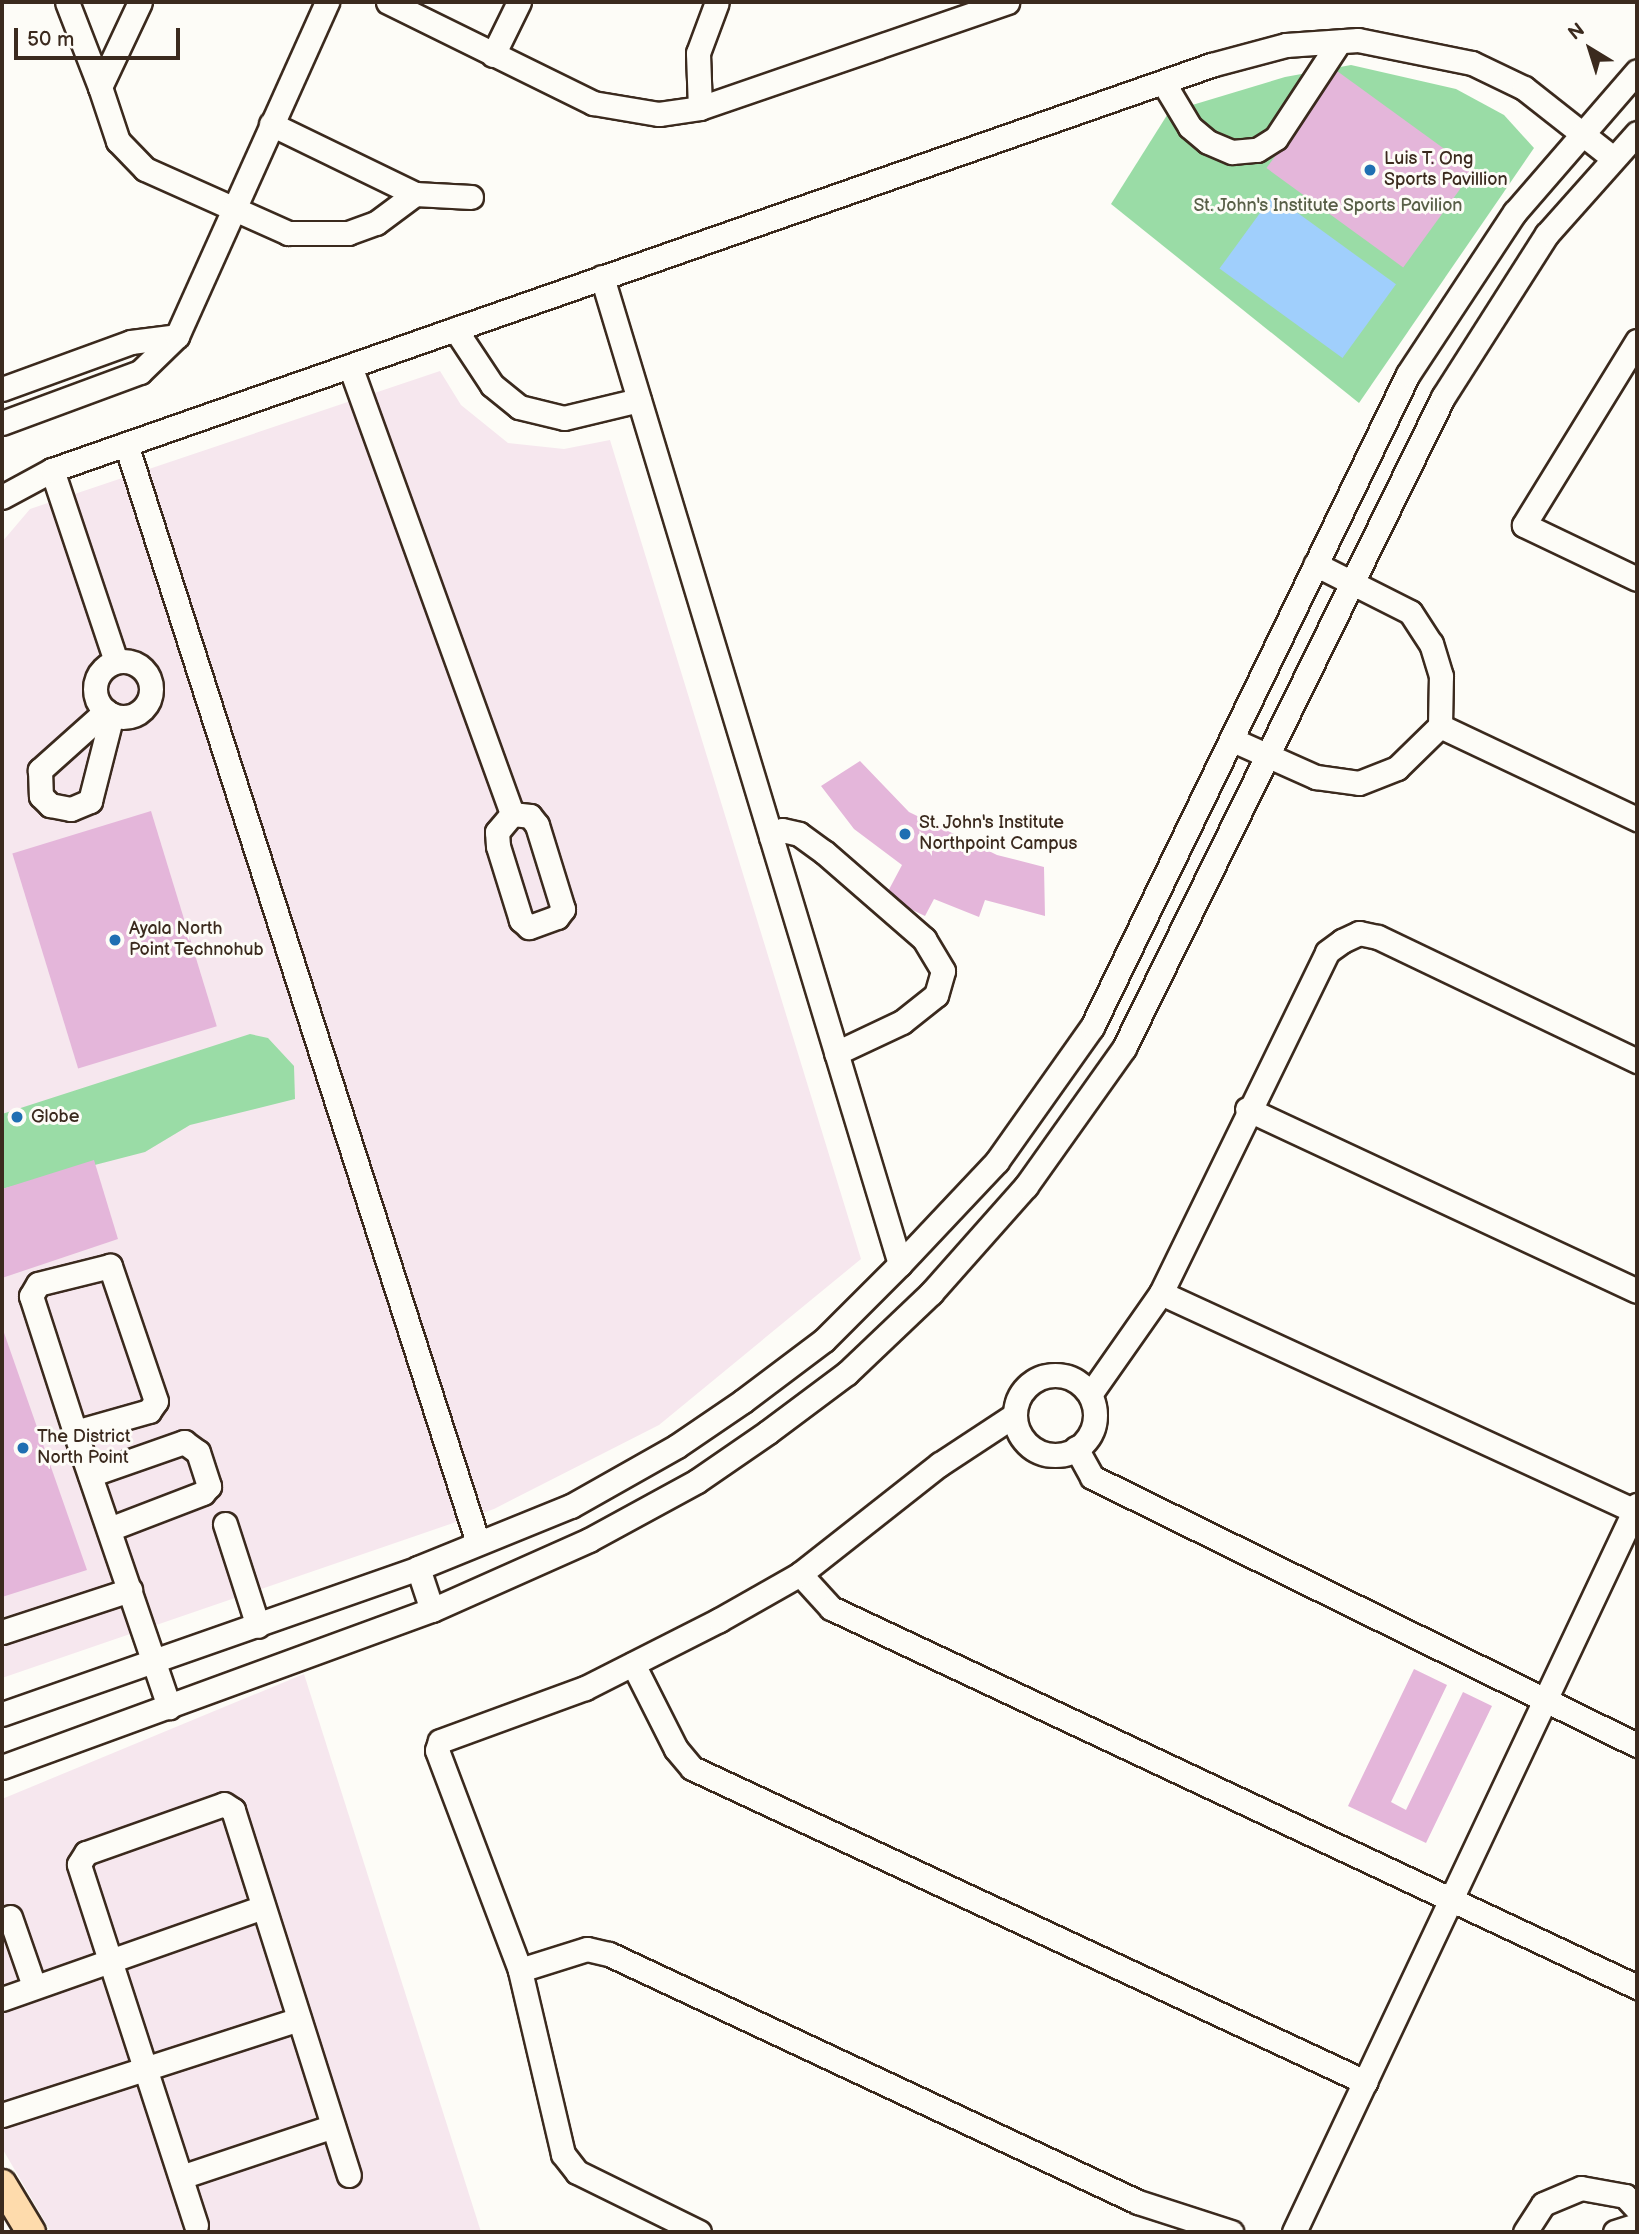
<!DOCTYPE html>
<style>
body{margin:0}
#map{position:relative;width:1639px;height:2234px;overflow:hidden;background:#fdfcf7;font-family:"Balsamiq Sans",sans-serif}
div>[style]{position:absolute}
.built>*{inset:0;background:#f6e7ee}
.green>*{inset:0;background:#9adca6}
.water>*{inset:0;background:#a0cffc;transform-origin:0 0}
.building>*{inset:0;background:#e4b6da;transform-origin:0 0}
.roads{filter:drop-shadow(2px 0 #3b2a1e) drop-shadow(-2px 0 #3b2a1e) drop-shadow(0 2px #3b2a1e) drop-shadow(0 -2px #3b2a1e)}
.minor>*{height:23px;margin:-11.5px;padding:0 11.5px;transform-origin:11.5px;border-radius:11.5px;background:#fdfcf7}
.minor>.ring{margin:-11.5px;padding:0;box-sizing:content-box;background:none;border:23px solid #fdfcf7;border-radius:50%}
.major>*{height:28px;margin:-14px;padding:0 14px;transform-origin:14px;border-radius:14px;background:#fedbac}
.dots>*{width:19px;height:19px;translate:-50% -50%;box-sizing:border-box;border:4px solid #fdfcf7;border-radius:50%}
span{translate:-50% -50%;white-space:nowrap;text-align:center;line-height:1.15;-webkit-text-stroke:6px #fdfcf7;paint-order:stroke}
.poi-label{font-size:18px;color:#3b2a1e}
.left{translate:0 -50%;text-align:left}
.park-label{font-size:18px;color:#585f47}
.frame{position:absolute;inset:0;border:4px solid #3b2a1e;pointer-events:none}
.north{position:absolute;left:1555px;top:14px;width:70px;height:70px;-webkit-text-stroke:5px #fdfcf7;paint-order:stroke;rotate:322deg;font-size:19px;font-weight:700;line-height:28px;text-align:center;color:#3b2a1e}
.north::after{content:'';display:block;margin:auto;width:24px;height:32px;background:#3b2a1e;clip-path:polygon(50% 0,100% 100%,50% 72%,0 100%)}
.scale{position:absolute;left:14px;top:28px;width:166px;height:32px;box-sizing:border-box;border:4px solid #3b2a1e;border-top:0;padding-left:9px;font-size:21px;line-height:24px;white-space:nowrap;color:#3b2a1e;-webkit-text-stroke:5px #fdfcf7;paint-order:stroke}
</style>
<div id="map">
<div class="built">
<div style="clip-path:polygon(440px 371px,461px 405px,508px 443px,564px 449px,610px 440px,861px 1259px,659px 1425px,494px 1509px,2px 1678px,2px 542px,30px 509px)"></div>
<div style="clip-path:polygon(304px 1674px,481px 2232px,51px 2232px,2px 2148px,2px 1799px)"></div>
</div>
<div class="green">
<div style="clip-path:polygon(1351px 65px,1456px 89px,1504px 115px,1534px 148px,1359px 403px,1111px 204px,1169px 112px,1285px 77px)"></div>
<div style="clip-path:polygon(250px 1034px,268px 1038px,294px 1066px,295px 1099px,190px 1125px,145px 1152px,2px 1189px,2px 1114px)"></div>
</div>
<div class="water">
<div style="left:1273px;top:195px;width:152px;height:91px;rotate:36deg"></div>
</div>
<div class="building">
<div style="left:1337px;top:71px;width:169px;height:120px;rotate:36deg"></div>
<div style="clip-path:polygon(860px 761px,909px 812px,997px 855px,1044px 867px,1045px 916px,985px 900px,979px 917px,934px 899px,925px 916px,885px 897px,902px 865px,854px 829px,821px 786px)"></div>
<div style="left:151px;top:811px;width:225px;height:145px;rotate:73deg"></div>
<div style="clip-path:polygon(94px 1160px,118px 1239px,2px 1278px,2px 1189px)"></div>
<div style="clip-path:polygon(2px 1327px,87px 1570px,2px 1597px)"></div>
<div style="clip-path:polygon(1414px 1669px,1447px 1685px,1391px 1802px,1406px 1810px,1463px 1692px,1492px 1706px,1426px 1843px,1348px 1806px)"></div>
</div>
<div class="roads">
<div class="minor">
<div style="left:67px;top:2px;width:91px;rotate:68.8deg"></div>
<div style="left:140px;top:2px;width:94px;rotate:115.2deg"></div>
<div style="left:100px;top:87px;width:57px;rotate:71.6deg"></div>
<div style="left:118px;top:141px;width:39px;rotate:46deg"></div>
<div style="left:145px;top:169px;width:157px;rotate:24.1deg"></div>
<div style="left:288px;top:233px;width:60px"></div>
<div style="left:348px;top:233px;width:30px;rotate:-20deg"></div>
<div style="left:376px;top:223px;width:49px;rotate:-36.6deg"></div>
<div style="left:415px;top:194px;width:56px;rotate:3.1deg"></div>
<div style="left:388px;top:2px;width:229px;rotate:26.2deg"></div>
<div style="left:593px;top:103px;width:67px;rotate:9.5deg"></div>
<div style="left:659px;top:114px;width:41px;rotate:-8.3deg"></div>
<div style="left:700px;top:108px;width:325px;rotate:-19deg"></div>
<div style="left:493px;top:55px;width:59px;rotate:-63.9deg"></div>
<div style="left:1163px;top:82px;width:52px;rotate:59deg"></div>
<div style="left:1190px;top:127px;width:23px;rotate:40deg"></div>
<div style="left:1208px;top:142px;width:26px;rotate:23deg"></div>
<div style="left:1232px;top:152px;width:25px;rotate:-5deg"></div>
<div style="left:1257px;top:150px;width:22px;rotate:-32deg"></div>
<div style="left:1276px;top:138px;width:115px;rotate:-56.7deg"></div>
<div style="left:700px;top:108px;width:55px;rotate:-92.1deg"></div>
<div style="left:698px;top:53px;width:54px;rotate:-69.6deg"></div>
<div style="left:271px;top:124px;width:160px;rotate:25.9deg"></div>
<div style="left:602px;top:277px;width:1031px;rotate:73.2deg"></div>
<div style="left:455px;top:329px;width:67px;rotate:56.5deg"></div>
<div style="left:492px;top:385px;width:35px;rotate:39deg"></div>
<div style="left:519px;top:407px;width:46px;rotate:13.7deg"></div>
<div style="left:564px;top:418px;width:77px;rotate:-13.5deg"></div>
<div style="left:1637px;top:341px;width:216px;rotate:121.6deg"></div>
<div style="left:1524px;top:525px;width:125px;rotate:25.5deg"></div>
<div style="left:350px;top:366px;width:476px;rotate:70.1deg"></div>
<div style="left:2px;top:389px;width:137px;rotate:-20deg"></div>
<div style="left:131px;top:342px;width:46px;rotate:-7.4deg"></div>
<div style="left:2px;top:423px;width:147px;rotate:-20.3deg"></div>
<div style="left:140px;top:372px;width:52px;rotate:-44.2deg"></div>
<div style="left:177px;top:336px;width:366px;rotate:-65.8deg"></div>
<div style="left:126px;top:444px;width:1154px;rotate:72.24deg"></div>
<div style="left:52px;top:470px;width:201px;rotate:71.5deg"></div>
<div style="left:2px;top:497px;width:57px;rotate:-28.4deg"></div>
<div style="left:52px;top:470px;width:1228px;rotate:-19.26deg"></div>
<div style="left:1211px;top:65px;width:78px;rotate:-14.9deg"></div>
<div style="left:1286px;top:45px;width:72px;rotate:-4deg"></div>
<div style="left:1358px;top:40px;width:116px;rotate:11.4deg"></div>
<div style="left:1472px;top:63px;width:58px;rotate:25.7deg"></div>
<div style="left:1524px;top:88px;width:113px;rotate:38.2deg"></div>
<div class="ring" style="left:95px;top:661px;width:33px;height:33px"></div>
<div style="left:106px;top:711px;width:89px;rotate:138.2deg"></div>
<div style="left:40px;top:770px;width:26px;rotate:88deg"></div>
<div style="left:41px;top:796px;width:13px;rotate:45deg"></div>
<div style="left:50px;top:805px;width:21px;rotate:11deg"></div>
<div style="left:71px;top:809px;width:21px;rotate:-23deg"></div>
<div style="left:90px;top:801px;width:89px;rotate:-75.7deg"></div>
<div style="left:1440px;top:726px;width:218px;rotate:25.3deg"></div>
<div style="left:1235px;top:741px;width:89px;rotate:24deg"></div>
<div style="left:1316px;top:777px;width:43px;rotate:7.9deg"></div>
<div style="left:1359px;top:783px;width:41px;rotate:-21.5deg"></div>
<div style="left:1397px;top:768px;width:60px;rotate:-44.3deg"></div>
<div style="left:1440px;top:726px;width:50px;rotate:-88.9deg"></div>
<div style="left:1441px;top:676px;width:34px;rotate:-107deg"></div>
<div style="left:1431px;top:644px;width:38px;rotate:-123deg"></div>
<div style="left:1410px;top:612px;width:106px;rotate:-153.2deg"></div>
<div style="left:512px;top:814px;width:18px;rotate:6deg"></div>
<div style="left:530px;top:816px;width:11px;rotate:52deg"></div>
<div style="left:537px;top:825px;width:88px;rotate:72.8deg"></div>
<div style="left:563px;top:909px;width:10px;rotate:127deg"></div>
<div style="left:557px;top:917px;width:30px;rotate:160deg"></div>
<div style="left:529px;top:927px;width:11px;rotate:-139deg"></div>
<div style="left:521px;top:920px;width:77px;rotate:-107.3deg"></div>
<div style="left:498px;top:846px;width:14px;rotate:-94deg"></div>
<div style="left:497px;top:832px;width:23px;rotate:-50deg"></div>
<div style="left:771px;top:837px;width:13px;rotate:-32deg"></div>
<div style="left:782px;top:830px;width:17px;rotate:13deg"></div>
<div style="left:799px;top:834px;width:31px;rotate:36deg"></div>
<div style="left:824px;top:852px;width:133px;rotate:41deg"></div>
<div style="left:924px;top:939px;width:37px;rotate:59deg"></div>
<div style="left:943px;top:971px;width:25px;rotate:106deg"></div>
<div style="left:936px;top:995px;width:43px;rotate:141.5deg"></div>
<div style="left:902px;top:1022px;width:73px;rotate:154.8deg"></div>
<div style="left:1247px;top:1109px;width:430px;rotate:25deg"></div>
<div style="left:1161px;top:1293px;width:524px;rotate:24.71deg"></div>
<div class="ring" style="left:1015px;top:1375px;width:57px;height:57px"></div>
<div style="left:1091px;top:1393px;width:122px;rotate:-55deg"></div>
<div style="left:1161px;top:1293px;width:379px;rotate:-64deg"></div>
<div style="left:1327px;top:952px;width:19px;rotate:-36deg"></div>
<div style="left:1342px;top:941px;width:19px;rotate:-25deg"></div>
<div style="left:1359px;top:933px;width:19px;rotate:12deg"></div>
<div style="left:1378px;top:937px;width:287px;rotate:25.6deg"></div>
<div style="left:75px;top:1432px;width:77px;rotate:-15.8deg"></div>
<div style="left:149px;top:1411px;width:12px;rotate:-55deg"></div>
<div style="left:156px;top:1401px;width:143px;rotate:-108.8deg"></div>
<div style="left:110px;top:1266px;width:74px;rotate:166deg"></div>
<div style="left:38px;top:1284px;width:14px;rotate:120deg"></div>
<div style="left:31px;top:1296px;width:143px;rotate:72.1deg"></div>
<div style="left:75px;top:1432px;width:291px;rotate:71.1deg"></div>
<div style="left:1076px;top:1448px;width:33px;rotate:61deg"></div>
<div style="left:1092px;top:1477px;width:607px;rotate:26.19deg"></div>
<div style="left:90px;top:1475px;width:100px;rotate:-19.3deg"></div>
<div style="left:184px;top:1442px;width:17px;rotate:36deg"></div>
<div style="left:198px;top:1452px;width:36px;rotate:72deg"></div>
<div style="left:209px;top:1486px;width:9px;rotate:131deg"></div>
<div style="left:203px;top:1493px;width:101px;rotate:159deg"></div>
<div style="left:225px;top:1524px;width:107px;rotate:72.1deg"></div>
<div style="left:418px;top:1568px;width:44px;rotate:71.6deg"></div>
<div style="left:800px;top:1574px;width:46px;rotate:47.6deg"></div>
<div style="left:831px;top:1608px;width:891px;rotate:25.18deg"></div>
<div style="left:2px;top:1632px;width:135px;rotate:-18.2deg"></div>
<div style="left:633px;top:1664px;width:95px;rotate:63.2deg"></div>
<div style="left:676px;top:1749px;width:25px;rotate:50deg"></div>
<div style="left:692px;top:1768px;width:743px;rotate:25.01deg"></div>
<div style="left:2px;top:1714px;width:441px;rotate:-19.3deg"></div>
<div style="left:418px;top:1568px;width:165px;rotate:-22.1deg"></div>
<div style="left:571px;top:1506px;width:122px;rotate:-29.5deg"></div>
<div style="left:677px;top:1446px;width:80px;rotate:-34.3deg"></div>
<div style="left:743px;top:1401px;width:101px;rotate:-37deg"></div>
<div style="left:824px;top:1340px;width:107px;rotate:-45deg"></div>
<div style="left:900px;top:1264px;width:141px;rotate:-46.7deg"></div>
<div style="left:997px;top:1161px;width:164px;rotate:-54.7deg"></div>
<div style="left:1092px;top:1027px;width:725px;rotate:-64.18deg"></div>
<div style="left:1408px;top:374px;width:194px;rotate:-56.6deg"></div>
<div style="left:1515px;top:212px;width:186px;rotate:-49.1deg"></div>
<div style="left:2px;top:1767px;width:458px;rotate:-20.1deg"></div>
<div style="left:432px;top:1610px;width:172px;rotate:-24deg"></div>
<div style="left:589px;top:1540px;width:123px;rotate:-28.6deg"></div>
<div style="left:697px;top:1481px;width:86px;rotate:-34.6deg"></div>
<div style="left:768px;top:1432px;width:99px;rotate:-36.8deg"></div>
<div style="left:847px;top:1373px;width:116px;rotate:-43.6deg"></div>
<div style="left:931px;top:1293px;width:143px;rotate:-48.4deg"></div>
<div style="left:1026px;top:1186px;width:169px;rotate:-54.6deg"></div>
<div style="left:1124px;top:1048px;width:725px;rotate:-63.89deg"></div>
<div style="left:1443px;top:397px;width:193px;rotate:-57.5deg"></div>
<div style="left:1547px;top:234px;width:135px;rotate:-48.3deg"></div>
<div style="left:10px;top:1917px;width:73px;rotate:70.8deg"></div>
<div style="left:520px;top:1970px;width:70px;rotate:-17.4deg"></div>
<div style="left:587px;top:1949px;width:23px;rotate:13deg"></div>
<div style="left:609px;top:1954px;width:584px;rotate:25.12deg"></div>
<div style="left:1138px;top:2202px;width:98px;rotate:17.9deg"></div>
<div style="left:2px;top:1999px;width:277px;rotate:-19.4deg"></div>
<div style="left:2px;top:2115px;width:312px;rotate:-17.9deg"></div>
<div style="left:181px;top:2177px;width:160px;rotate:-18.5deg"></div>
<div style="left:196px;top:2225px;width:379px;rotate:-108deg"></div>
<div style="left:79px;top:1864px;width:13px;rotate:-58deg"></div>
<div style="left:86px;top:1853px;width:146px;rotate:-19.5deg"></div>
<div style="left:224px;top:1804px;width:11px;rotate:34deg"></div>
<div style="left:233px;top:1810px;width:383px;rotate:72.4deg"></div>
<div style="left:699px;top:2232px;width:136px;rotate:-153.8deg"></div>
<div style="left:577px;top:2172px;width:23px;rotate:-128deg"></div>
<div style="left:563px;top:2154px;width:189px;rotate:-103.2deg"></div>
<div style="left:520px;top:1970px;width:235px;rotate:-110.7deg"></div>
<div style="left:437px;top:1750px;width:9px;rotate:-72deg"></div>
<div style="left:440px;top:1741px;width:154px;rotate:-20.1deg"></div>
<div style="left:585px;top:1688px;width:150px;rotate:-26.9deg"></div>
<div style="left:719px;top:1620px;width:93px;rotate:-29.6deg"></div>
<div style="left:800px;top:1574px;width:178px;rotate:-38.2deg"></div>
<div style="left:940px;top:1464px;width:87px;rotate:-33.3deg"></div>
<div style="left:1294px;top:2232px;width:804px;rotate:-64.74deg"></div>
<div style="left:1525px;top:2232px;width:33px;rotate:-57deg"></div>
<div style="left:1543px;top:2204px;width:41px;rotate:-22.8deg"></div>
<div style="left:1581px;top:2188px;width:45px;rotate:10.3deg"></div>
<div style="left:1625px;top:2196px;width:18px;rotate:47deg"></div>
<div style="left:1615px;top:2232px;width:23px;rotate:-18deg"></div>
</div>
<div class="major">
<div style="left:2px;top:2184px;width:56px;rotate:58.9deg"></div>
</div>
</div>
<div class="dots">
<div style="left:1370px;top:170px;background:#1f6fb2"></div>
<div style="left:905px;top:834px;background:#1f6fb2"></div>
<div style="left:115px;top:940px;background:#1f6fb2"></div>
<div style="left:17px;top:1117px;background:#1f6fb2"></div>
<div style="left:23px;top:1448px;background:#1f6fb2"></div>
</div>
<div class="poi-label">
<span class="left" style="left:1384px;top:170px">Luis T. Ong<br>Sports Pavillion</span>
<span class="left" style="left:919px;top:834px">St. John's Institute<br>Northpoint Campus</span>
<span class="left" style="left:129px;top:940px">Ayala North<br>Point Technohub</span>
<span class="left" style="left:31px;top:1117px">Globe</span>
<span class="left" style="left:37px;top:1448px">The District<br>North Point</span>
</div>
<div class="park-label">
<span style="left:1328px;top:206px">St. John's Institute Sports Pavilion</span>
</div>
<div class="frame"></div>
<div class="north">N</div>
<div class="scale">50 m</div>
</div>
